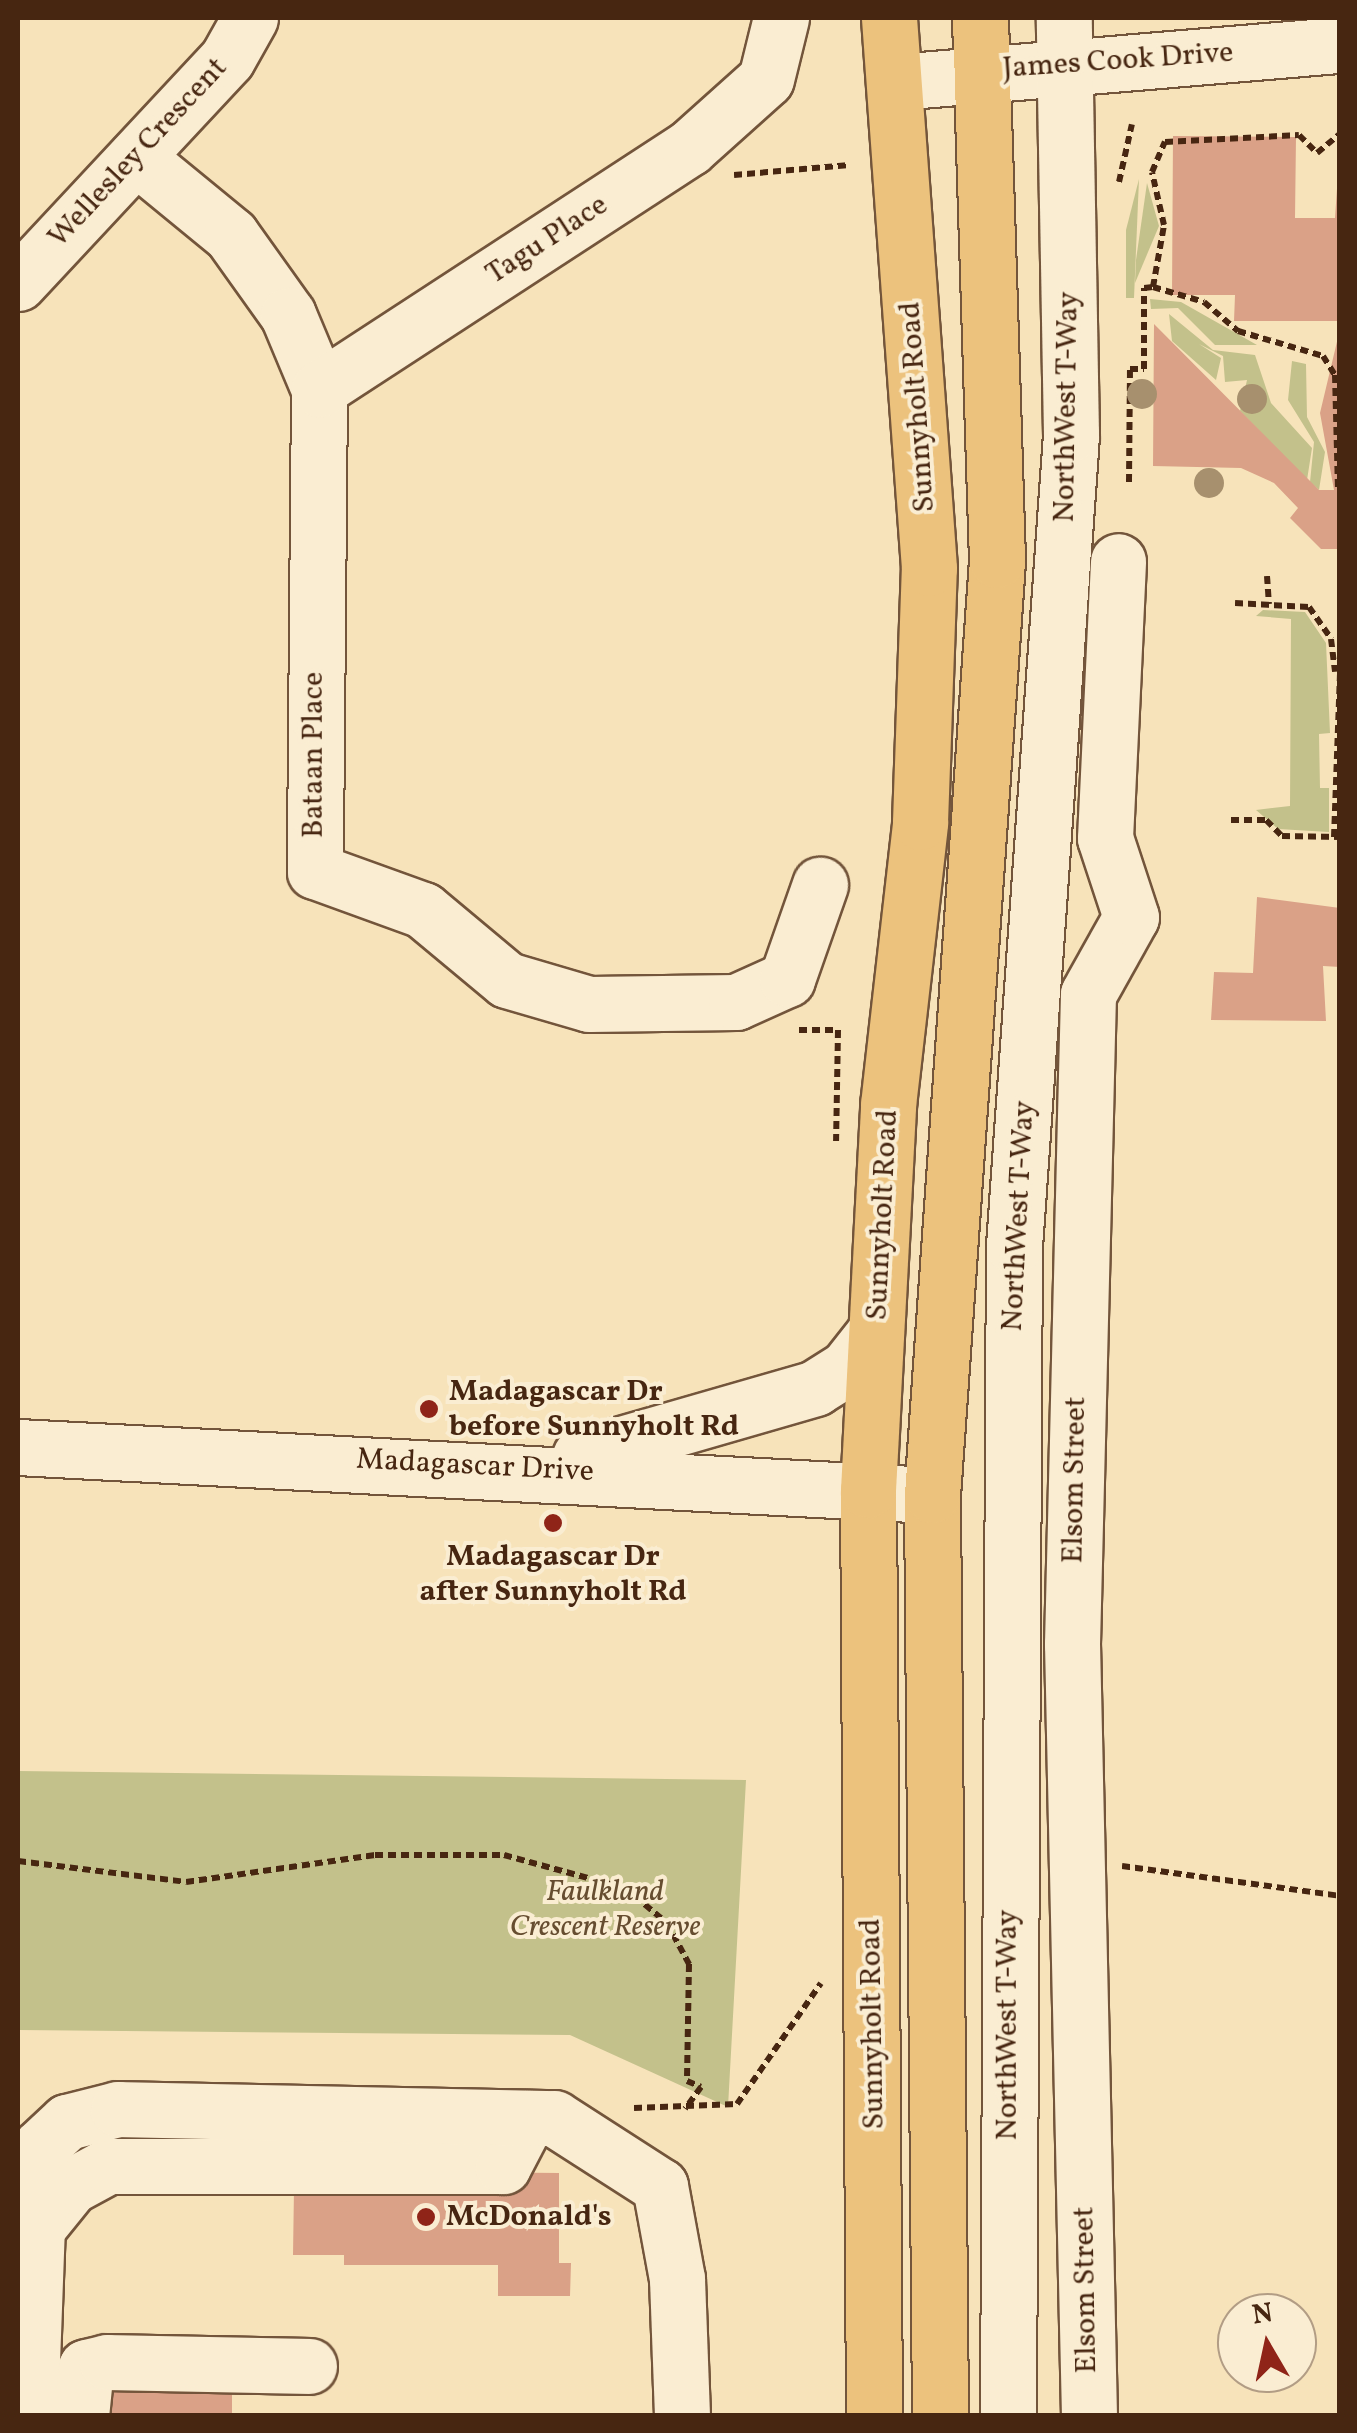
<!DOCTYPE html>
<style>
body{margin:0}
#map{position:relative;width:1357px;height:2433px;overflow:hidden;background:#f7e3ba;font-family:Vollkorn,serif}
div>[style]{position:absolute}
.green>*{inset:0;background:#c3c18b}
.building>*{inset:0;background:#daa187}
.path>*{height:6px;margin-top:-3px;transform-origin:0;background:repeating-linear-gradient(90deg,#472611 0 8px,transparent 0 13px)}
.roads{filter:drop-shadow(2px 0 #73553b) drop-shadow(-2px 0 #73553b) drop-shadow(0 2px #73553b) drop-shadow(0 -2px #73553b)}
.minor>*{height:55px;margin:-27.5px;padding:0 27.5px;transform-origin:27.5px;border-radius:27.5px;background:#faedd2}
.major>*{height:55px;margin:-27.5px;padding:0 27.5px;transform-origin:27.5px;border-radius:27.5px;background:#ecc27d}
.trees>*{width:30px;height:30px;margin:-15px;border-radius:50%;background:#a7906e}
.dots>*{width:28px;height:28px;translate:-50% -50%;box-sizing:border-box;border:5px solid #faedd2;border-radius:50%}
span{translate:-50% -50%;white-space:nowrap;text-align:center;line-height:1.15;-webkit-text-stroke:8px #faedd2;paint-order:stroke}
.street-label{font-size:30px;color:#472611}
.poi-label{font-size:30px;color:#472611;font-weight:700}
.left{translate:0 -50%;text-align:left}
.park-label{font-size:30px;color:#664d30;font-style:italic}
.frame{position:absolute;inset:0;border:20px solid #472611;pointer-events:none}
.north{position:absolute;left:1217px;top:2293px;width:100px;height:100px;box-sizing:border-box;background:#faedd2;border:2px solid #b29d85;border-radius:50%;rotate:351deg;font-size:28px;font-weight:700;line-height:40px;text-align:center;color:#472611}
.north::after{content:'';display:block;margin:auto;width:35px;height:45px;background:#8f2418;clip-path:polygon(50% 0,100% 100%,50% 72%,0 100%)}
</style>
<div id="map">
<div class="green">
<div style="clip-path:polygon(1139px 179px,1134px 298px,1126px 298px,1126px 230px)"></div>
<div style="clip-path:polygon(1147px 183px,1159px 226px,1135px 283px,1136px 260px)"></div>
<div style="clip-path:polygon(1150px 299px,1181px 302px,1257px 345px,1215px 345px,1178px 308px,1151px 309px)"></div>
<div style="clip-path:polygon(1169px 314px,1213px 350px,1255px 355px,1271px 403px,1312px 448px,1307px 480px,1240px 411px,1247px 380px,1225px 382px,1223px 356px,1199px 344px,1221px 358px,1216px 380px,1172px 341px)"></div>
<div style="clip-path:polygon(1292px 361px,1306px 364px,1307px 417px,1325px 452px,1319px 490px,1310px 482px,1314px 442px,1288px 400px)"></div>
<div style="clip-path:polygon(1263px 610px,1305px 612px,1326px 643px,1330px 733px,1319px 734px,1320px 788px,1329px 788px,1329px 832px,1278px 829px,1256px 810px,1290px 806px,1291px 619px,1256px 616px)"></div>
<div style="clip-path:polygon(18px 1771px,746px 1780px,728px 2107px,570px 2035px,18px 2030px)"></div>
</div>
<div class="building">
<div style="clip-path:polygon(1173px 136px,1296px 137px,1295px 218px,1335px 218px,1340px 144px,1340px 321px,1234px 321px,1235px 295px,1172px 295px)"></div>
<div style="clip-path:polygon(1154px 324px,1319px 490px,1334px 490px,1320px 413px,1340px 329px,1340px 549px,1321px 549px,1290px 518px,1298px 508px,1274px 483px,1241px 468px,1153px 466px)"></div>
<div style="clip-path:polygon(1257px 897px,1340px 908px,1340px 967px,1323px 966px,1326px 1021px,1211px 1020px,1214px 972px,1253px 973px)"></div>
<div style="clip-path:polygon(318px 2171px,559px 2173px,559px 2263px,571px 2263px,570px 2296px,498px 2296px,498px 2265px,344px 2265px,344px 2255px,293px 2255px,294px 2188px)"></div>
<div style="clip-path:polygon(232px 2379px,232px 2416px,62px 2416px,62px 2388px)"></div>
</div>
<div class="path">
<div style="left:734px;top:175px;width:116px;rotate:-4.9deg"></div>
<div style="left:1119px;top:182px;width:59px;rotate:-77.4deg"></div>
<div style="left:1153px;top:287px;width:53px;rotate:16.4deg"></div>
<div style="left:1204px;top:302px;width:45px;rotate:40.5deg"></div>
<div style="left:1238px;top:331px;width:89px;rotate:16.4deg"></div>
<div style="left:1323px;top:356px;width:22px;rotate:58deg"></div>
<div style="left:1335px;top:375px;width:115px;rotate:88.5deg"></div>
<div style="left:1129px;top:482px;width:113px;rotate:-89.5deg"></div>
<div style="left:1130px;top:369px;width:14px"></div>
<div style="left:1144px;top:369px;width:81px;rotate:-90deg"></div>
<div style="left:1144px;top:288px;width:9px;rotate:-6deg"></div>
<div style="left:1153px;top:287px;width:63px;rotate:-79.9deg"></div>
<div style="left:1164px;top:225px;width:54px;rotate:-102.8deg"></div>
<div style="left:1152px;top:172px;width:33px;rotate:-67deg"></div>
<div style="left:1165px;top:142px;width:134px;rotate:-3deg"></div>
<div style="left:1299px;top:135px;width:25px;rotate:45deg"></div>
<div style="left:1317px;top:153px;width:30px;rotate:-40deg"></div>
<div style="left:1267px;top:576px;width:28px;rotate:86deg"></div>
<div style="left:1235px;top:603px;width:74px;rotate:3.1deg"></div>
<div style="left:1309px;top:607px;width:39px;rotate:55deg"></div>
<div style="left:1331px;top:639px;width:33px;rotate:83deg"></div>
<div style="left:1231px;top:820px;width:35px"></div>
<div style="left:1266px;top:820px;width:23px;rotate:45deg"></div>
<div style="left:1282px;top:836px;width:58px;rotate:1deg"></div>
<div style="left:1334px;top:837px;width:164px;rotate:-87.9deg"></div>
<div style="left:799px;top:1030px;width:39px"></div>
<div style="left:838px;top:1030px;width:111px;rotate:91deg"></div>
<div style="left:18px;top:1861px;width:169px;rotate:7.1deg"></div>
<div style="left:186px;top:1882px;width:191px;rotate:-8.1deg"></div>
<div style="left:375px;top:1855px;width:129px"></div>
<div style="left:504px;top:1855px;width:125px;rotate:15.3deg"></div>
<div style="left:625px;top:1888px;width:55px;rotate:39.8deg"></div>
<div style="left:667px;top:1923px;width:47px;rotate:61.8deg"></div>
<div style="left:689px;top:1964px;width:117px;rotate:91deg"></div>
<div style="left:687px;top:2081px;width:15px;rotate:23deg"></div>
<div style="left:701px;top:2087px;width:27px;rotate:126deg"></div>
<div style="left:1122px;top:1866px;width:220px;rotate:7.8deg"></div>
<div style="left:634px;top:2108px;width:103px;rotate:-2.2deg"></div>
<div style="left:737px;top:2104px;width:147px;rotate:-55.2deg"></div>
</div>
<div class="roads">
<div class="minor">
<div style="left:897px;top:82px;width:445px;rotate:-4.8deg"></div>
<div style="left:136px;top:157px;width:123px;rotate:39.4deg"></div>
<div style="left:231px;top:235px;width:98px;rotate:54.5deg"></div>
<div style="left:288px;top:315px;width:80px;rotate:67.3deg"></div>
<div style="left:319px;top:389px;width:482px;rotate:90.5deg"></div>
<div style="left:315px;top:871px;width:115px;rotate:19.9deg"></div>
<div style="left:423px;top:910px;width:109px;rotate:39.8deg"></div>
<div style="left:507px;top:980px;width:85px;rotate:16.3deg"></div>
<div style="left:589px;top:1004px;width:147px;rotate:-0.8deg"></div>
<div style="left:736px;top:1002px;width:56px;rotate:-24.3deg"></div>
<div style="left:787px;top:979px;width:100px;rotate:-70.7deg"></div>
<div style="left:18px;top:283px;width:306px;rotate:-47deg"></div>
<div style="left:227px;top:59px;width:47px;rotate:-60.7deg"></div>
<div style="left:319px;top:389px;width:442px;rotate:-33.1deg"></div>
<div style="left:689px;top:148px;width:103px;rotate:-41.9deg"></div>
<div style="left:766px;top:79px;width:63px;rotate:-76.2deg"></div>
<div style="left:18px;top:1447px;width:915px;rotate:3.01deg"></div>
<div style="left:580px;top:1456px;width:245px;rotate:-16.1deg"></div>
<div style="left:815px;top:1388px;width:36px;rotate:-32deg"></div>
<div style="left:846px;top:1369px;width:48px;rotate:-51.7deg"></div>
<div style="left:37px;top:2228px;width:54px;rotate:-51deg"></div>
<div style="left:71px;top:2186px;width:42px;rotate:-28.4deg"></div>
<div style="left:108px;top:2166px;width:395px"></div>
<div style="left:503px;top:2166px;width:54px;rotate:-62.5deg"></div>
<div style="left:30px;top:2416px;width:269px;rotate:-87.9deg"></div>
<div style="left:40px;top:2147px;width:37px;rotate:-43deg"></div>
<div style="left:67px;top:2122px;width:53px;rotate:-14.3deg"></div>
<div style="left:118px;top:2109px;width:436px;rotate:1.2deg"></div>
<div style="left:554px;top:2118px;width:126px;rotate:32.7deg"></div>
<div style="left:660px;top:2186px;width:95px;rotate:79.6deg"></div>
<div style="left:677px;top:2279px;width:137px;rotate:87.9deg"></div>
<div style="left:81px;top:2416px;width:49px;rotate:-84.2deg"></div>
<div style="left:86px;top:2367px;width:22px;rotate:-13deg"></div>
<div style="left:107px;top:2362px;width:202px;rotate:1.1deg"></div>
<div style="left:1008px;top:2416px;width:1170px;rotate:-89.71deg"></div>
<div style="left:1014px;top:1246px;width:814px;rotate:-85.98deg"></div>
<div style="left:1071px;top:434px;width:416px;rotate:-91deg"></div>
<div style="left:1089px;top:2416px;width:772px;rotate:-91.26deg"></div>
<div style="left:1072px;top:1644px;width:650px;rotate:-88.59deg"></div>
<div style="left:1088px;top:994px;width:88px;rotate:-60.8deg"></div>
<div style="left:1131px;top:917px;width:83px;rotate:-108.2deg"></div>
<div style="left:1105px;top:838px;width:277px;rotate:-87.3deg"></div>
</div>
<div class="major">
<div style="left:874px;top:2416px;width:926px;rotate:-90.37deg"></div>
<div style="left:868px;top:1490px;width:386px;rotate:-87deg"></div>
<div style="left:888px;top:1105px;width:285px;rotate:-83.5deg"></div>
<div style="left:920px;top:822px;width:254px;rotate:-88deg"></div>
<div style="left:929px;top:568px;width:551px;rotate:-94.16deg"></div>
<div style="left:940px;top:2416px;width:921px;rotate:-90.5deg"></div>
<div style="left:932px;top:1495px;width:937px;rotate:-86.02deg"></div>
<div style="left:997px;top:560px;width:542px;rotate:-91.8deg"></div>
</div>
</div>
<div class="trees">
<div style="left:1142px;top:394px"></div>
<div style="left:1252px;top:399px"></div>
<div style="left:1209px;top:483px"></div>
</div>
<div class="dots">
<div style="left:429px;top:1409px;background:#8f2418"></div>
<div style="left:553px;top:1523px;background:#8f2418"></div>
<div style="left:426px;top:2217px;background:#8f2418"></div>
</div>
<div class="street-label">
<span style="left:1118px;top:61px;rotate:-4deg">James Cook Drive</span>
<span style="left:138px;top:153px;rotate:-47deg">Wellesley Crescent</span>
<span style="left:547px;top:240px;rotate:-33deg">Tagu Place</span>
<span style="left:918px;top:407px;rotate:-94deg">Sunnyholt Road</span>
<span style="left:1067px;top:407px;rotate:-89deg">NorthWest T-Way</span>
<span style="left:314px;top:755px;rotate:-90deg">Bataan Place</span>
<span style="left:883px;top:1215px;rotate:-87deg">Sunnyholt Road</span>
<span style="left:1019px;top:1216px;rotate:-87deg">NorthWest T-Way</span>
<span style="left:475px;top:1466px;rotate:3deg">Madagascar Drive</span>
<span style="left:1075px;top:1480px;rotate:-89deg">Elsom Street</span>
<span style="left:873px;top:2024px;rotate:-91deg">Sunnyholt Road</span>
<span style="left:1008px;top:2025px;rotate:-90deg">NorthWest T-Way</span>
<span style="left:1086px;top:2290px;rotate:-91deg">Elsom Street</span>
</div>
<div class="poi-label">
<span class="left" style="left:449px;top:1409px">Madagascar Dr<br>before Sunnyholt Rd</span>
<span style="left:553px;top:1574px">Madagascar Dr<br>after Sunnyholt Rd</span>
<span class="left" style="left:446px;top:2217px">McDonald's</span>
</div>
<div class="park-label">
<span style="left:605px;top:1909px">Faulkland<br>Crescent Reserve</span>
</div>
<div class="frame"></div>
<div class="north">N</div>
</div>
